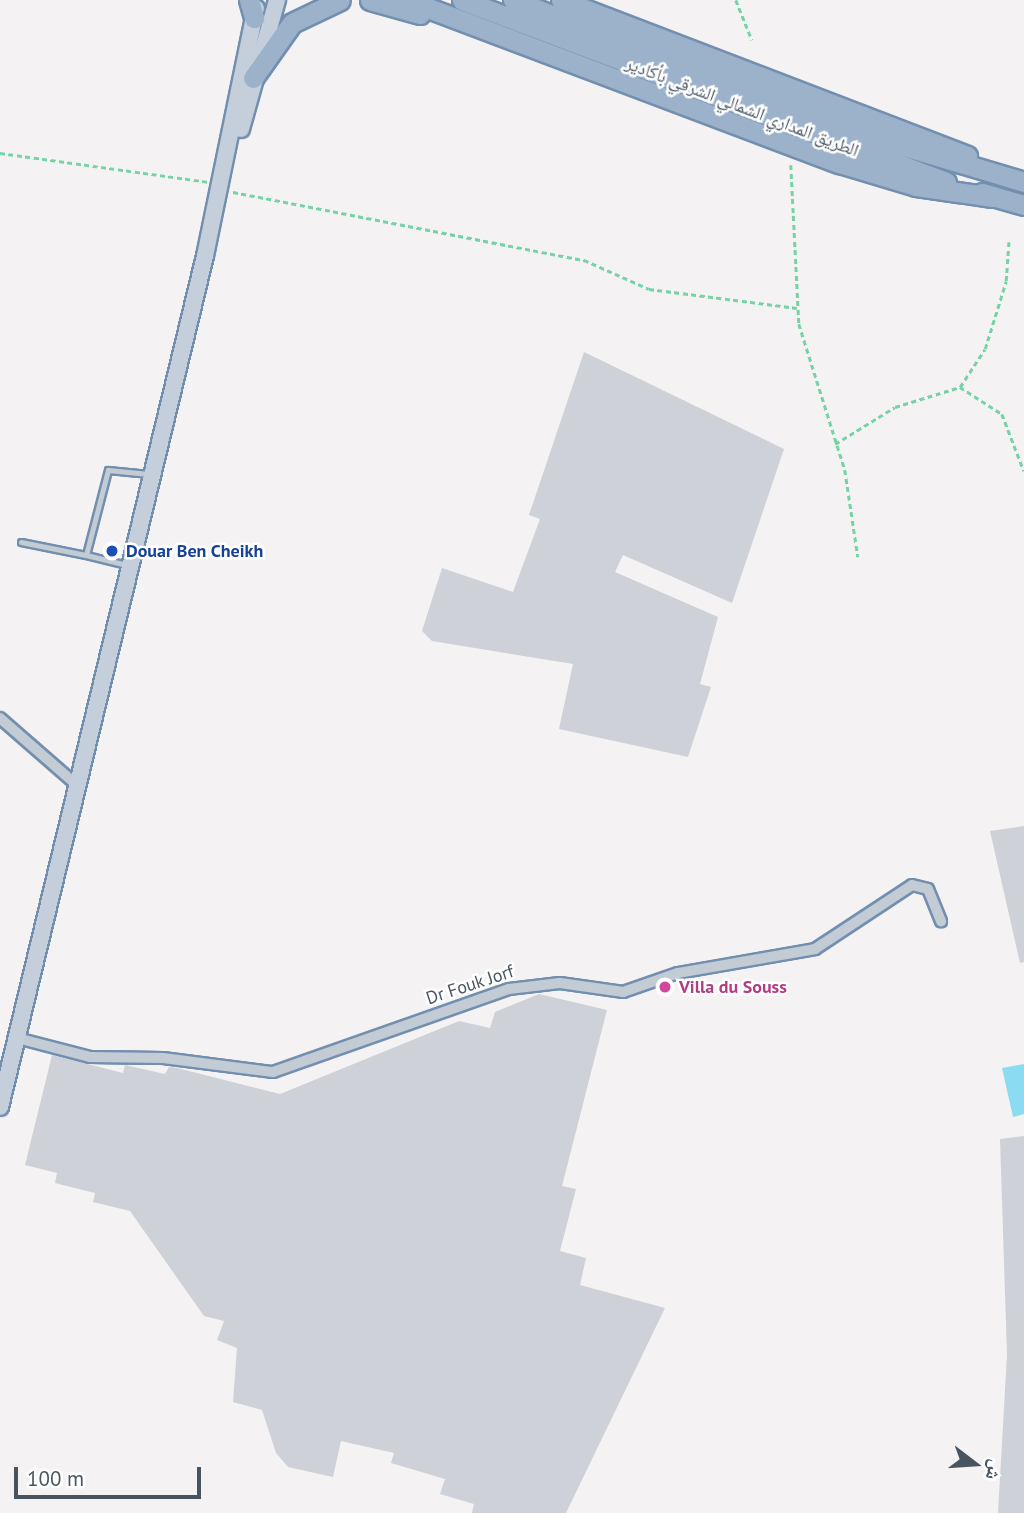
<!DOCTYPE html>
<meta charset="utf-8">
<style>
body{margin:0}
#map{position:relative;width:1024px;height:1513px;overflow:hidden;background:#f4f2f2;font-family:"PT Sans","Noto Naskh Arabic",sans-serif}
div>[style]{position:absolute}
.water>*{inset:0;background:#8bdcf2}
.building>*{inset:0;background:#ced1d7}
.path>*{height:2.5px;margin-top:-1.25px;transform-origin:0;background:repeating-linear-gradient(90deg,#75d3a5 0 5px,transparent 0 8.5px)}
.roads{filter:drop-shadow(2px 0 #738faf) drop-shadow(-2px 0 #738faf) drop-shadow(0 2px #738faf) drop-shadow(0 -2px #738faf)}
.service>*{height:5px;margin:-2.5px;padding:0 2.5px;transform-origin:2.5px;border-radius:2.5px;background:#c3ccd4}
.minor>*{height:10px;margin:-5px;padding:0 5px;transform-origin:5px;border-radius:5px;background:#c3ccd4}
.secondary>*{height:16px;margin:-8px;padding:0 8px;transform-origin:8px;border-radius:8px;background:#c4cfdb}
.trunk>*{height:19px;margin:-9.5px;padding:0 9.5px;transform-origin:9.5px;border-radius:9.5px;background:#9cb2ca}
.dots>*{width:19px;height:19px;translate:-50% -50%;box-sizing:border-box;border:4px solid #fff;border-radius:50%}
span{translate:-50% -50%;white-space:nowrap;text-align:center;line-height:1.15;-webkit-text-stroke:5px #fff;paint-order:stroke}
.street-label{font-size:18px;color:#485561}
.transit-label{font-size:18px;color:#164399;font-weight:700}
.left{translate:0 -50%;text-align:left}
.hotel-label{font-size:18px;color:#b23c85;font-weight:700}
.north{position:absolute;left:940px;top:1429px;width:70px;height:70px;-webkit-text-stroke:5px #fff;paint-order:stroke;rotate:107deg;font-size:19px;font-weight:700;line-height:28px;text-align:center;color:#485561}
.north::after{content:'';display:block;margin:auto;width:24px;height:32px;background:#485561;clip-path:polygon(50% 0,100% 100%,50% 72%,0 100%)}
.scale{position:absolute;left:14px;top:1467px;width:187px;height:32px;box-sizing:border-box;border:4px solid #485561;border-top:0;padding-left:9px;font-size:21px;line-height:24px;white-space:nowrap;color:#485561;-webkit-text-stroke:5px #fff;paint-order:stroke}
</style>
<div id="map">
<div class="water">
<div style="clip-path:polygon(1024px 1064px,1024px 1114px,1013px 1117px,1002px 1068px)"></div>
</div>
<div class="building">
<div style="clip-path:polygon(584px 352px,784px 449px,732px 603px,623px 555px,615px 572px,718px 617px,700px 684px,711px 687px,688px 757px,559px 729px,573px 664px,432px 641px,422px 631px,442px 568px,513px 592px,540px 519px,529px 515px)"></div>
<div style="clip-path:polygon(1024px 826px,1024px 962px,1020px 963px,990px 831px)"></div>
<div style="clip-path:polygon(539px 994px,607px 1010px,562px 1186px,576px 1189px,560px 1251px,586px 1258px,580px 1285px,665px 1308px,566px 1513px,472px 1513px,474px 1504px,440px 1494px,445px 1479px,391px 1463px,394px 1453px,341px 1441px,333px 1477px,288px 1467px,276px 1453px,262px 1410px,233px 1402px,237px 1348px,217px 1340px,224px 1321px,204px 1316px,130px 1211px,93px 1202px,95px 1193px,55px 1183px,57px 1173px,25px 1165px,52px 1055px,123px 1073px,125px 1065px,165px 1074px,169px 1067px,177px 1068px,280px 1094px,459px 1021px,490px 1028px,495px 1012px)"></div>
<div style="clip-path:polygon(1024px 1136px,1024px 1513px,998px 1513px,1007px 1355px,1000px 1139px)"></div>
</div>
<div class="path">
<div style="left:736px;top:0;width:43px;rotate:68.2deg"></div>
<div style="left:0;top:153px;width:210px;rotate:7.9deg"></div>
<div style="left:791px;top:165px;width:159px;rotate:87.1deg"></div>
<div style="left:799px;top:324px;width:153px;rotate:72.5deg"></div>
<div style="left:845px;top:470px;width:88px;rotate:81.5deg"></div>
<div style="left:233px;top:192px;width:358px;rotate:11deg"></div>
<div style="left:584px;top:260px;width:71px;rotate:24deg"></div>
<div style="left:649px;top:289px;width:149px;rotate:7.3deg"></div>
<div style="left:960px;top:387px;width:45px;rotate:-56.7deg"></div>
<div style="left:985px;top:349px;width:71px;rotate:-72.8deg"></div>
<div style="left:1006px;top:281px;width:39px;rotate:-86deg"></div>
<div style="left:835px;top:444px;width:70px;rotate:-31.7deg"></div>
<div style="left:895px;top:407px;width:68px;rotate:-17.1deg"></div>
<div style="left:960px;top:387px;width:50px;rotate:32.7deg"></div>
<div style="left:1002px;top:414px;width:61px;rotate:68.9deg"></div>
</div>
<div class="roads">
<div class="service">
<div style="left:21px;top:542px;width:66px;rotate:11.3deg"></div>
<div style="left:86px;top:555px;width:88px;rotate:-75.5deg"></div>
<div style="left:108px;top:470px;width:41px;rotate:5.6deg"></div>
<div style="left:86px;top:555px;width:42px;rotate:13.7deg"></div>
</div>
<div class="minor">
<div style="left:0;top:718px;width:103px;rotate:41.1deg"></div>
<div style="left:17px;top:1038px;width:75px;rotate:14.6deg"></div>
<div style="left:90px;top:1057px;width:73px;rotate:0.8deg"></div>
<div style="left:163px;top:1058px;width:111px;rotate:7.3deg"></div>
<div style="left:273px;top:1072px;width:250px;rotate:-19.4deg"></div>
<div style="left:509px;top:989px;width:51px;rotate:-6.7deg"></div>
<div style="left:560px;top:983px;width:64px;rotate:8.1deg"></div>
<div style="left:623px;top:992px;width:58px;rotate:-19.1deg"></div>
<div style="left:678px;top:973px;width:139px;rotate:-9.9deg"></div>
<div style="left:815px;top:949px;width:116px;rotate:-33.4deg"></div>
<div style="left:912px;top:885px;width:16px;rotate:14deg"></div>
<div style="left:928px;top:889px;width:35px;rotate:68deg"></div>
</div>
<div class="secondary">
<div style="left:241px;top:129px;width:134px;rotate:-74.4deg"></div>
<div style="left:0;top:1107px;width:875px;rotate:-76.46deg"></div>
<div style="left:205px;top:256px;width:253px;rotate:-78.4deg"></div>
</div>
<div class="trunk">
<div style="left:249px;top:0;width:19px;rotate:74deg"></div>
<div style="left:370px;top:0;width:52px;rotate:15.6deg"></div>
<div style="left:407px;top:0;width:462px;rotate:20.7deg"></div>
<div style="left:839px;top:163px;width:80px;rotate:16.6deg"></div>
<div style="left:916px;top:186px;width:77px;rotate:8.2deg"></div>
<div style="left:462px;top:0;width:517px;rotate:20.61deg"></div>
<div style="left:513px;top:0;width:372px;rotate:21deg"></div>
<div style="left:860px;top:133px;width:171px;rotate:16.6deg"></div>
<div style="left:561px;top:0;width:435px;rotate:21deg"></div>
<div style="left:253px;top:78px;width:67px;rotate:-54.7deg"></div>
<div style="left:292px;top:23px;width:53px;rotate:-25.6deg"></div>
<div style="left:982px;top:193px;width:44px;rotate:15.9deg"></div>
</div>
</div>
<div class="dots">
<div style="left:112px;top:551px;background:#1a4fb4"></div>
<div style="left:665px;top:987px;background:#d1479c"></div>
</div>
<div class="street-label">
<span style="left:742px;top:107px;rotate:21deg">الطريق المداري الشمالي الشرقي بأكادير</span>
<span style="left:470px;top:985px;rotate:-18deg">Dr Fouk Jorf</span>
</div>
<div class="transit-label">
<span class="left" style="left:126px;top:551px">Douar Ben Cheikh</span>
</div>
<div class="hotel-label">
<span class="left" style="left:679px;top:987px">Villa du Souss</span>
</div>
<div class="north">ش</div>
<div class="scale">100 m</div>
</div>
